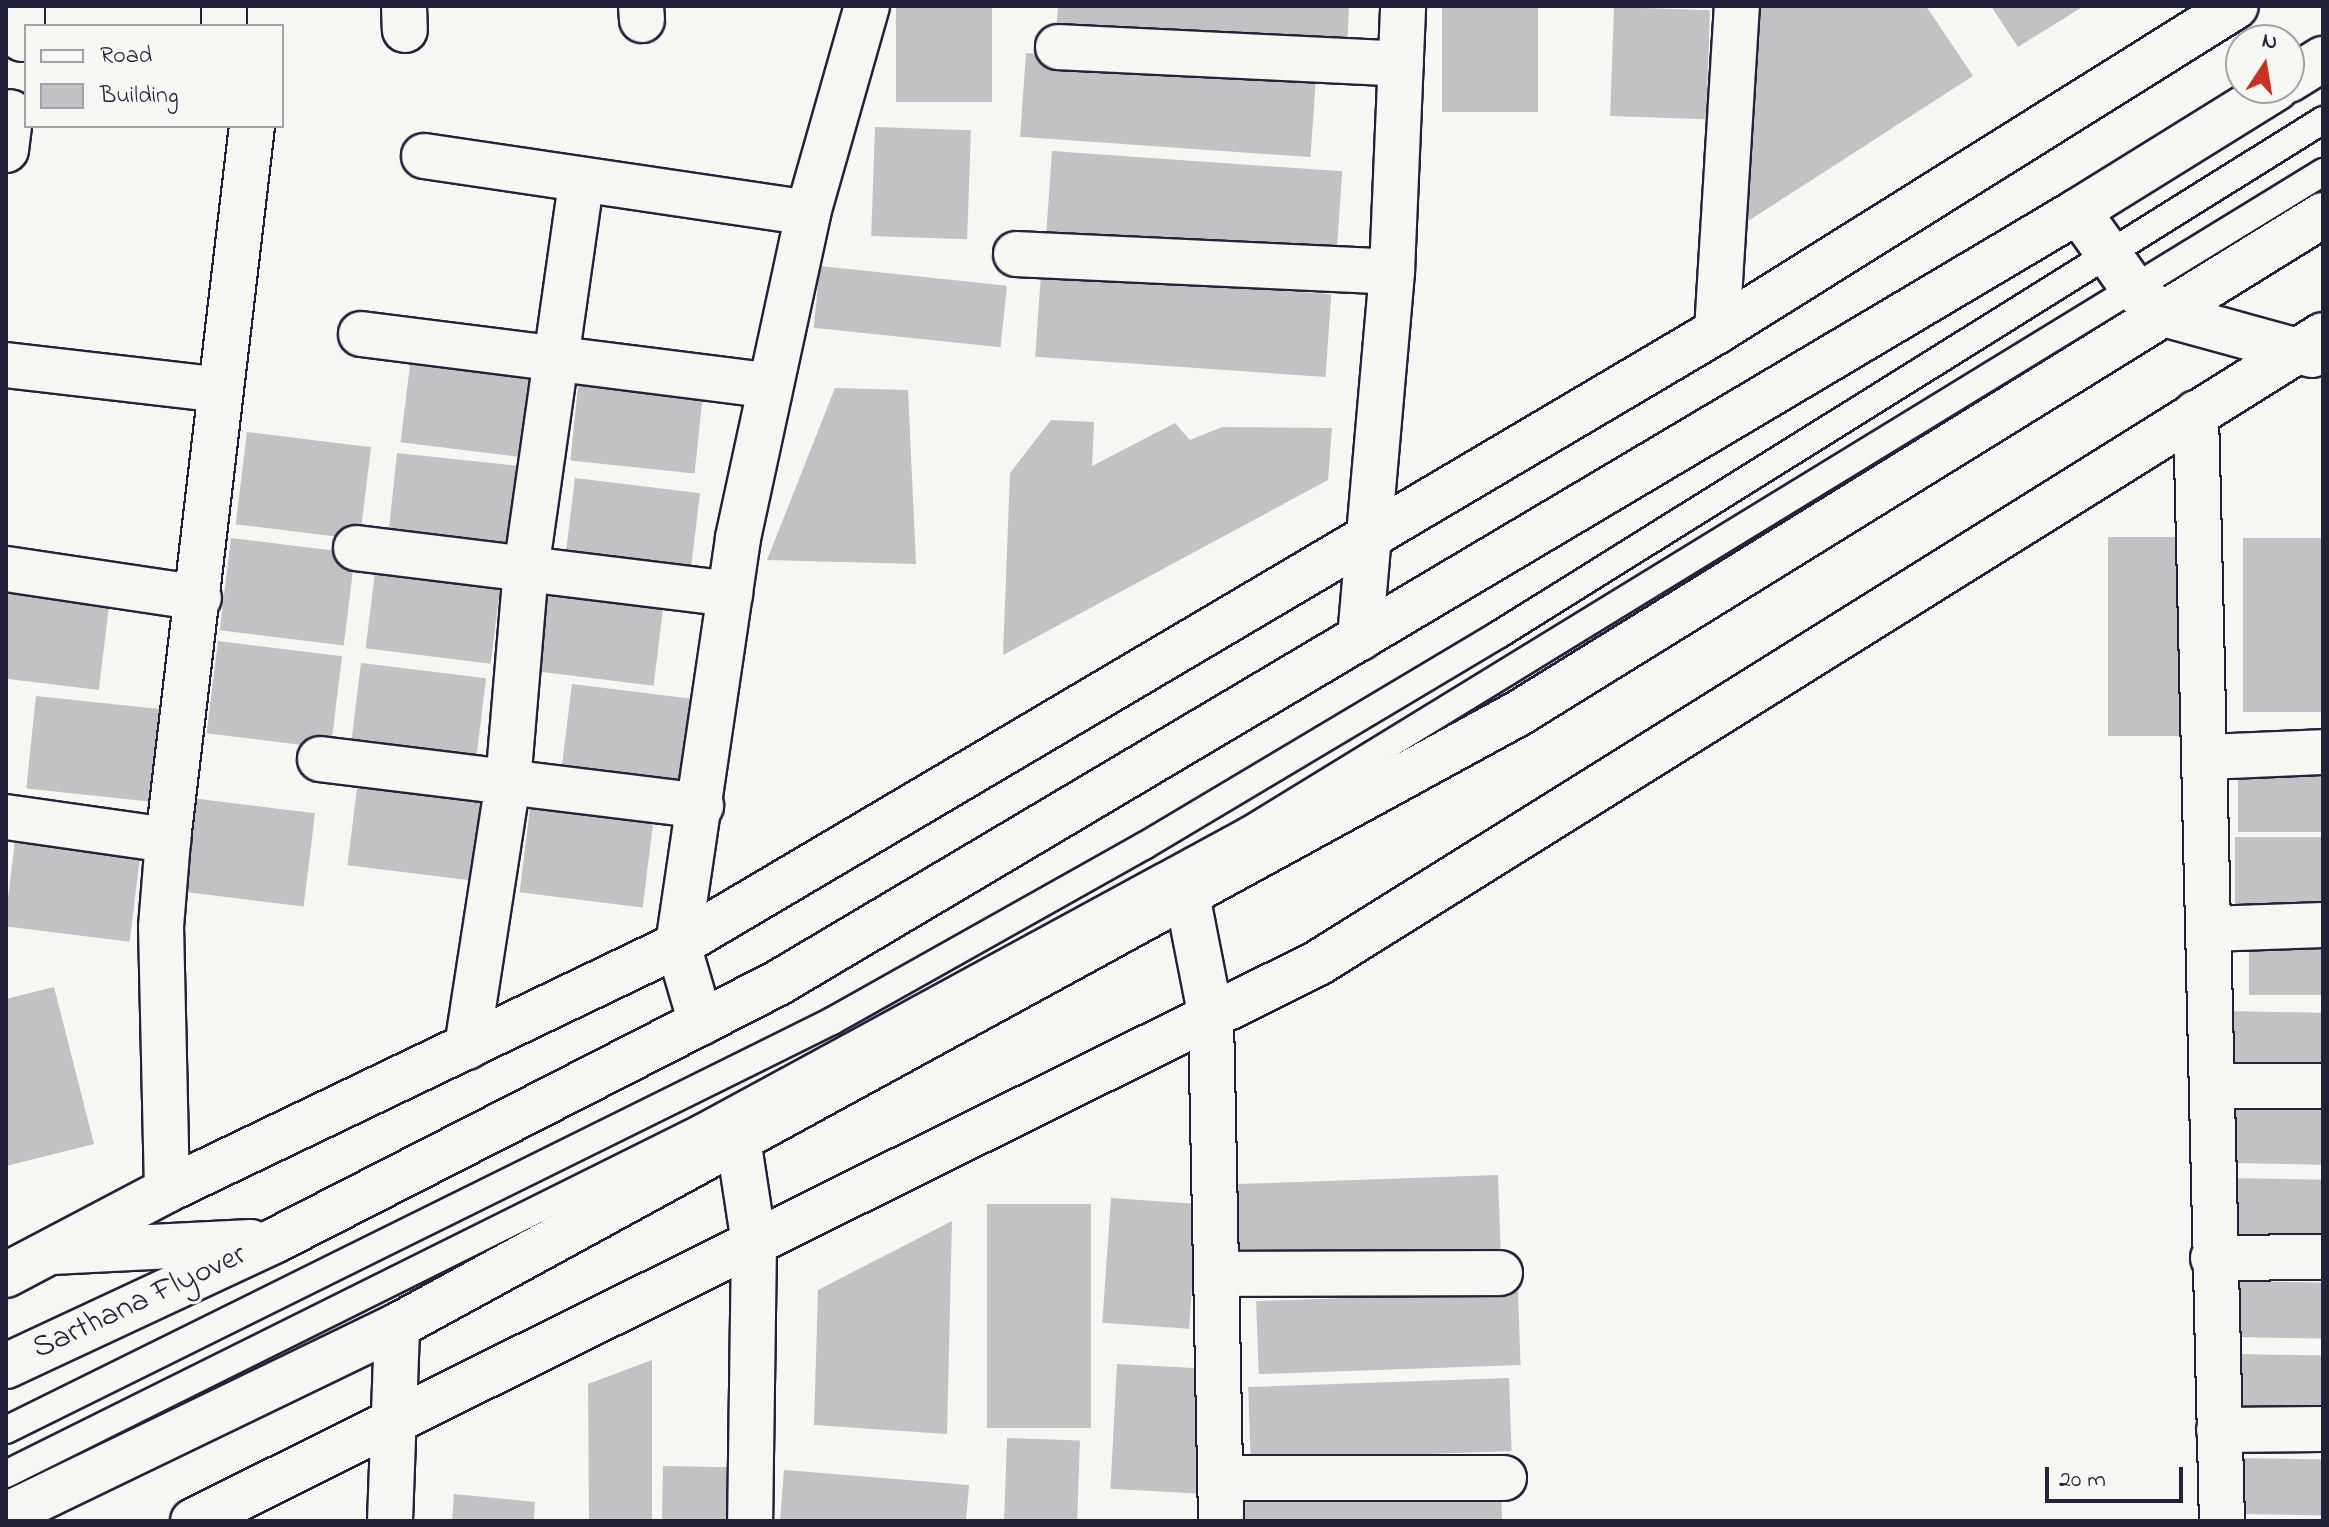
<!DOCTYPE html>
<style>
body{margin:0}
#map{position:relative;width:2329px;height:1527px;overflow:hidden;background:#f6f6f2;font-family:"Indie Flower",sans-serif}
div>[style]{position:absolute}
.building>*{inset:0;background:#c2c2c4;transform-origin:0 0}
.roads{filter:drop-shadow(2px 0 #22223b) drop-shadow(-2px 0 #22223b) drop-shadow(0 2px #22223b) drop-shadow(0 -2px #22223b)}
.lane>*{height:26px;margin:-13px;padding:0 13px;transform-origin:13px;border-radius:13px;background:#f6f6f2}
.street>*{height:44px;margin:-22px;padding:0 22px;transform-origin:22px;border-radius:22px;background:#f6f6f2}
.secondary>*{height:44px;margin:-22px;padding:0 22px;transform-origin:22px;border-radius:22px;background:#f6f6f2}
.primary>*{height:44px;margin:-22px;padding:0 22px;transform-origin:22px;border-radius:22px;background:#f6f6f2}
span{translate:-50% -50%;white-space:nowrap;text-align:center;line-height:1.15;-webkit-text-stroke:6px #f6f6f2;paint-order:stroke}
.street-label{font-size:32px;color:#22223b}
.frame{position:absolute;inset:0;border:8px solid #22223b;pointer-events:none}
.legend{position:absolute;left:24px;top:24px;width:260px;height:104px;box-sizing:border-box;background:#f6f6f2;border:2px solid #a1a1a9;margin:0;padding:10px 14px;list-style:none;font-size:24px;color:#22223b}
.legend li{display:flex;align-items:center;gap:16px;height:40px}
.legend b{width:40px;border:2px solid #a1a1a9}
.north{position:absolute;left:2225px;top:24px;width:80px;height:80px;box-sizing:border-box;background:#f6f6f2;border:2px solid #a1a1a9;border-radius:50%;rotate:12deg;font-size:22px;font-weight:700;line-height:32px;text-align:center;color:#22223b}
.north::after{content:'';display:block;margin:auto;width:28px;height:36px;background:#c8321e;clip-path:polygon(50% 0,100% 100%,50% 72%,0 100%)}
.scale{position:absolute;left:2045px;top:1467px;width:138px;height:36px;box-sizing:border-box;border:4px solid #22223b;border-top:0;padding-left:10px;font-size:24px;line-height:28px;white-space:nowrap;color:#22223b;-webkit-text-stroke:6px #f6f6f2;paint-order:stroke}
</style>
<div id="map">
<div class="building">
<div style="left:896px;top:6px;width:96px;height:96px"></div>
<div style="clip-path:polygon(1058px 6px,1349px 6px,1347px 50px,1056px 33px)"></div>
<div style="left:1442px;top:6px;width:96px;height:106px"></div>
<div style="clip-path:polygon(1758px 6px,1926px 6px,1973px 76px,1731px 232px)"></div>
<div style="clip-path:polygon(1991px 6px,2084px 6px,2018px 47px)"></div>
<div style="left:1614px;top:7px;width:96px;height:109px;rotate:2deg"></div>
<div style="left:1026px;top:53px;width:291px;height:84px;rotate:4deg"></div>
<div style="left:875px;top:127px;width:96px;height:109px;rotate:2deg"></div>
<div style="left:1052px;top:151px;width:291px;height:83px;rotate:4deg"></div>
<div style="left:820px;top:266px;width:188px;height:62px;rotate:6deg"></div>
<div style="left:1041px;top:274px;width:291px;height:83px;rotate:4deg"></div>
<div style="left:412px;top:349px;width:125px;height:94px;rotate:7deg"></div>
<div style="left:580px;top:368px;width:125px;height:93px;rotate:6deg"></div>
<div style="clip-path:polygon(835px 388px,908px 390px,916px 564px,767px 560px)"></div>
<div style="clip-path:polygon(1051px 420px,1094px 422px,1092px 466px,1175px 423px,1190px 440px,1222px 427px,1332px 428px,1328px 480px,1003px 655px,1010px 473px)"></div>
<div style="left:247px;top:432px;width:125px;height:93px;rotate:7deg"></div>
<div style="left:397px;top:453px;width:126px;height:93px;rotate:6deg"></div>
<div style="left:575px;top:478px;width:126px;height:94px;rotate:7deg"></div>
<div style="left:2108px;top:537px;width:86px;height:199px"></div>
<div style="left:231px;top:538px;width:125px;height:93px;rotate:7deg"></div>
<div style="left:2323px;top:538px;width:174px;height:80px;rotate:90deg"></div>
<div style="left:377px;top:556px;width:126px;height:93px;rotate:7deg"></div>
<div style="left:540px;top:577px;width:126px;height:94px;rotate:7deg"></div>
<div style="left:6px;top:584px;width:105px;height:94px;rotate:7deg"></div>
<div style="left:218px;top:641px;width:125px;height:93px;rotate:7deg"></div>
<div style="left:361px;top:663px;width:126px;height:93px;rotate:7deg"></div>
<div style="left:572px;top:684px;width:125px;height:94px;rotate:7deg"></div>
<div style="left:36px;top:696px;width:126px;height:93px;rotate:6deg"></div>
<div style="left:2323px;top:761px;width:71px;height:85px;rotate:90deg"></div>
<div style="left:359px;top:772px;width:125px;height:94px;rotate:7deg"></div>
<div style="left:191px;top:798px;width:125px;height:94px;rotate:7deg"></div>
<div style="left:531px;top:800px;width:124px;height:93px;rotate:7deg"></div>
<div style="left:16px;top:833px;width:126px;height:94px;rotate:7deg"></div>
<div style="left:2323px;top:837px;width:71px;height:88px;rotate:90deg"></div>
<div style="left:2249px;top:940px;width:74px;height:55px"></div>
<div style="clip-path:polygon(54px 987px,94px 1144px,6px 1166px,6px 999px)"></div>
<div style="left:2223px;top:1011px;width:100px;height:55px;rotate:1deg"></div>
<div style="left:2227px;top:1107px;width:96px;height:56px;rotate:1deg"></div>
<div style="left:1498px;top:1175px;width:74px;height:261px;rotate:88deg"></div>
<div style="left:2225px;top:1178px;width:98px;height:56px;rotate:1deg"></div>
<div style="left:1111px;top:1198px;width:87px;height:125px;rotate:4deg"></div>
<div style="left:987px;top:1204px;width:104px;height:224px"></div>
<div style="clip-path:polygon(952px 1221px,947px 1434px,814px 1425px,818px 1290px)"></div>
<div style="left:2234px;top:1281px;width:89px;height:56px;rotate:1deg"></div>
<div style="left:1518px;top:1292px;width:73px;height:262px;rotate:88deg"></div>
<div style="left:2236px;top:1354px;width:87px;height:57px;rotate:1deg"></div>
<div style="clip-path:polygon(652px 1360px,652px 1521px,589px 1521px,588px 1384px)"></div>
<div style="left:1117px;top:1364px;width:87px;height:125px;rotate:3deg"></div>
<div style="left:1509px;top:1378px;width:73px;height:261px;rotate:88deg"></div>
<div style="left:1007px;top:1438px;width:73px;height:83px;rotate:2deg"></div>
<div style="left:2240px;top:1458px;width:83px;height:56px;rotate:1deg"></div>
<div style="left:663px;top:1466px;width:82px;height:55px;rotate:1deg"></div>
<div style="clip-path:polygon(784px 1470px,969px 1485px,966px 1521px,780px 1521px)"></div>
<div style="clip-path:polygon(1501px 1489px,1502px 1521px,1240px 1521px,1239px 1494px)"></div>
<div style="clip-path:polygon(454px 1494px,535px 1502px,534px 1521px,452px 1521px)"></div>
</div>
<div class="roads">
<div class="lane">
<div style="left:6px;top:1430px;width:922px;rotate:-26.34deg"></div>
<div style="left:832px;top:1021px;width:358px;rotate:-29.3deg"></div>
<div style="left:1144px;top:846px;width:412px;rotate:-30.8deg"></div>
<div style="left:1498px;top:635px;width:973px;rotate:-31.97deg"></div>
<div style="left:6px;top:1474px;width:776px;rotate:-26.47deg"></div>
<div style="left:701px;top:1128px;width:624px;rotate:-28.54deg"></div>
<div style="left:1249px;top:830px;width:1260px;rotate:-31.49deg"></div>
</div>
<div class="street">
<div style="left:22px;top:6px;width:33px;rotate:90deg"></div>
<div style="left:404px;top:6px;width:24px;rotate:88deg"></div>
<div style="left:641px;top:6px;width:14px;rotate:86deg"></div>
<div style="left:224px;top:26px;width:20px;rotate:-90deg"></div>
<div style="left:1058px;top:47px;width:343px;rotate:2.8deg"></div>
<div style="left:6px;top:150px;width:38px;rotate:-83deg"></div>
<div style="left:424px;top:156px;width:388px;rotate:8.4deg"></div>
<div style="left:1016px;top:254px;width:376px;rotate:2.7deg"></div>
<div style="left:1717px;top:331px;width:326px;rotate:-86.5deg"></div>
<div style="left:361px;top:334px;width:412px;rotate:7.2deg"></div>
<div style="left:6px;top:365px;width:216px;rotate:6.6deg"></div>
<div style="left:2196px;top:413px;width:1108px;rotate:88.66deg"></div>
<div style="left:356px;top:548px;width:377px;rotate:7deg"></div>
<div style="left:6px;top:569px;width:195px;rotate:8.5deg"></div>
<div style="left:1360px;top:638px;width:367px;rotate:-85deg"></div>
<div style="left:1392px;top:272px;width:266px;rotate:-87.6deg"></div>
<div style="left:2205px;top:757px;width:118px;rotate:-2.4deg"></div>
<div style="left:320px;top:759px;width:384px;rotate:7deg"></div>
<div style="left:6px;top:817px;width:164px;rotate:8.1deg"></div>
<div style="left:1187px;top:895px;width:124px;rotate:78.9deg"></div>
<div style="left:1211px;top:1017px;width:504px;rotate:88.86deg"></div>
<div style="left:2209px;top:929px;width:114px;rotate:-2deg"></div>
<div style="left:701px;top:1023px;width:81px;rotate:-106.4deg"></div>
<div style="left:678px;top:945px;width:411px;rotate:-81.6deg"></div>
<div style="left:738px;top:538px;width:332px;rotate:-77.8deg"></div>
<div style="left:808px;top:213px;width:215px;rotate:-74.1deg"></div>
<div style="left:467px;top:1047px;width:267px;rotate:-81.2deg"></div>
<div style="left:508px;top:783px;width:214px;rotate:-85.2deg"></div>
<div style="left:526px;top:570px;width:391px;rotate:-81.9deg"></div>
<div style="left:2213px;top:1086px;width:110px"></div>
<div style="left:738px;top:1139px;width:105px;rotate:81.3deg"></div>
<div style="left:754px;top:1243px;width:278px;rotate:90.8deg"></div>
<div style="left:167px;top:1190px;width:263px;rotate:-91.3deg"></div>
<div style="left:161px;top:927px;width:87px;rotate:-85.4deg"></div>
<div style="left:168px;top:840px;width:719px;rotate:-83.29deg"></div>
<div style="left:2213px;top:1258px;width:110px;rotate:-0.5deg"></div>
<div style="left:1218px;top:1274px;width:282px;rotate:-0.2deg"></div>
<div style="left:2219px;top:1430px;width:104px;rotate:-0.6deg"></div>
<div style="left:1221px;top:1478px;width:283px"></div>
<div style="left:390px;top:1521px;width:195px;rotate:-87.9deg"></div>
</div>
<div class="secondary">
<div style="left:2078px;top:211px;width:93px;rotate:54.6deg"></div>
<div style="left:2132px;top:287px;width:38px;rotate:43deg"></div>
<div style="left:2160px;top:313px;width:158px;rotate:15.4deg"></div>
<div style="left:6px;top:1275px;width:182px;rotate:-27.8deg"></div>
<div style="left:167px;top:1190px;width:567px;rotate:-25.62deg"></div>
<div style="left:678px;top:945px;width:1207px;rotate:-30.58deg"></div>
<div style="left:1717px;top:331px;width:612px;rotate:-32.05deg"></div>
<div style="left:193px;top:1521px;width:1256px;rotate:-26.38deg"></div>
<div style="left:1318px;top:963px;width:1185px;rotate:-32deg"></div>
</div>
<div class="primary">
<div style="left:2289px;top:80px;width:40px;rotate:-32deg"></div>
<div style="left:52px;top:1252px;width:199px;rotate:-2.9deg"></div>
<div style="left:6px;top:1366px;width:296px;rotate:-25deg"></div>
<div style="left:274px;top:1241px;width:566px;rotate:-27.11deg"></div>
<div style="left:778px;top:983px;width:1512px;rotate:-30.7deg"></div>
<div style="left:2078px;top:211px;width:233px;rotate:-31.8deg"></div>
<div style="left:6px;top:1515px;width:434px;rotate:-25.8deg"></div>
<div style="left:397px;top:1326px;width:1279px;rotate:-28.65deg"></div>
<div style="left:1519px;top:713px;width:946px;rotate:-31.77deg"></div>
</div>
</div>
<div class="street-label">
<span style="left:140px;top:1303px;rotate:-25deg">Sarthana Flyover</span>
</div>
<div class="frame"></div>
<ul class="legend">
<li><b style="height:10px;background:#f6f6f2"></b>Road</li>
<li><b style="height:22px;background:#c2c2c4"></b>Building</li>
</ul>
<div class="north">N</div>
<div class="scale">20 m</div>
</div>
